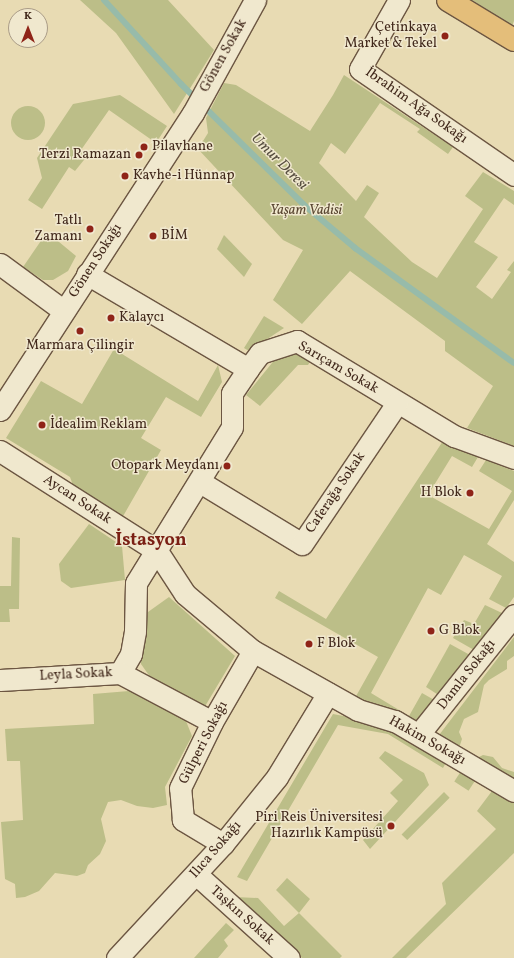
<!DOCTYPE html>
<meta charset="utf-8">
<style>
body{margin:0}
#map{position:relative;width:514px;height:958px;overflow:hidden;background:#e8dbb3;font-family:Vollkorn,serif}
div>[style]{position:absolute}
.green>*{inset:0;background:#bcbe88;transform-origin:0 0}
.round{border-radius:50%}
.stream>*{height:6px;margin:-3px;padding:0 3px;transform-origin:3px;border-radius:3px;background:#97bbaa}
.roads{filter:drop-shadow(1px 0 #6c5642) drop-shadow(-1px 0 #6c5642) drop-shadow(0 1px #6c5642) drop-shadow(0 -1px #6c5642)}
.street>*{height:21px;margin:-10.5px;padding:0 10.5px;transform-origin:10.5px;border-radius:10.5px;background:#f0e8ce}
.primary>*{height:22px;margin:-11px;padding:0 11px;transform-origin:11px;border-radius:11px;background:#e4be7a}
.dots>*{width:11px;height:11px;translate:-50% -50%;box-sizing:border-box;border:2px solid #f0e8ce;border-radius:50%}
span{translate:-50% -50%;white-space:nowrap;text-align:center;line-height:1.15;-webkit-text-stroke:3px #f0e8ce;paint-order:stroke}
.poi-label{font-size:14px;color:#42291c}
.right{translate:-100% -50%;text-align:right}
.left{translate:0 -50%;text-align:left}
.street-label{font-size:14px;color:#42291c}
.park-label{font-size:14px;color:#5a4732;font-style:italic}
.water-label{font-size:15px;color:#574e40;font-style:italic}
.district-label{font-size:18px;color:#7a1f14;font-weight:700}
.north{position:absolute;left:8px;top:8px;width:40px;height:40px;box-sizing:border-box;background:#f0e8ce;border:1px solid #aa9c87;border-radius:50%;rotate:0deg;font-size:11px;font-weight:700;line-height:16px;text-align:center;color:#42291c}
.north::after{content:'';display:block;margin:auto;width:14px;height:18px;background:#8f2418;clip-path:polygon(50% 0,100% 100%,50% 72%,0 100%)}
</style>
<div id="map">
<div class="green">
<div style="clip-path:polygon(80px 0,168px 0,214px 50px,174px 114px,116px 33px)"></div>
<div style="clip-path:polygon(472px 0,514px 0,514px 21px,512px 26px)"></div>
<div style="clip-path:polygon(344px 75px,453px 147px,448px 154px,417px 132px,420px 129px,380px 103px,345px 154px,331px 143px,319px 163px,356px 201px,367px 185px,379px 193px,364px 217px,412px 262px,437px 278px,483px 209px,465px 196px,483px 172px,514px 191px,514px 205px,504px 198px,474px 242px,498px 257px,476px 287px,492px 299px,511px 272px,507px 270px,514px 261px,514px 446px,467px 428px,493px 386px,445px 351px,445px 341px,350px 271px,302px 324px,273px 300px,303px 250px,283px 240px,198px 149px,208px 133px,206px 118px,224px 83px,236px 85px,310px 131px,333px 95px)"></div>
<div style="clip-path:polygon(120px 95px,167px 126px,156px 143px,109px 110px,81px 150px,88px 155px,75px 171px,69px 167px,42px 209px,28px 200px,42px 178px,37px 158px,73px 104px)"></div>
<div class="round" style="left:11px;top:106px;width:34px;height:34px"></div>
<div style="clip-path:polygon(47px 232px,76px 256px,68px 271px,53px 280px,43px 280px,23px 267px)"></div>
<div style="clip-path:polygon(224px 235px,252px 264px,244px 277px,217px 249px)"></div>
<div style="clip-path:polygon(264px 316px,284px 328px,249px 351px,244px 348px)"></div>
<div style="clip-path:polygon(114px 349px,198px 401px,218px 365px,222px 382px,201px 417px,166px 397px,141px 438px,161px 450px,122px 518px,74px 488px,70px 477px,6px 438px,41px 381px,82px 404px)"></div>
<div style="clip-path:polygon(297px 354px,311px 360px,308px 365px,298px 365px,260px 406px,246px 395px,276px 358px)"></div>
<div style="clip-path:polygon(443px 441px,478px 457px,472px 467px,452px 456px,428px 495px,489px 529px,512px 491px,479px 471px,486px 460px,514px 471px,514px 500px,487px 544px,514px 562px,514px 597px,506px 608px,489px 599px,502px 576px,464px 555px,441px 595px,428px 588px,371px 693px,409px 716px,422px 693px,436px 701px,418px 724px,355px 698px,378px 657px,275px 598px,279px 591px,326px 619px)"></div>
<div style="clip-path:polygon(89px 524px,122px 546px,125px 580px,71px 588px,61px 581px,59px 564px)"></div>
<div style="clip-path:polygon(12px 537px,20px 538px,19px 609px,9px 609px,10px 622px,0 622px,0 586px,11px 586px)"></div>
<div style="clip-path:polygon(169px 597px,235px 656px,204px 708px,153px 681px,141px 664px,141px 643px,148px 612px)"></div>
<div style="clip-path:polygon(485px 605px,502px 613px,474px 650px,453px 638px,464px 620px,474px 624px)"></div>
<div style="clip-path:polygon(514px 637px,514px 656px,507px 661px,507px 669px,489px 680px,484px 685px,478px 712px,464px 719px,459px 732px,462px 739px,460px 745px,454px 751px,436px 739px)"></div>
<div style="clip-path:polygon(450px 644px,470px 655px,440px 696px,426px 687px)"></div>
<div style="clip-path:polygon(129px 691px,186px 721px,192px 736px,165px 787px,167px 805px,153px 808px,137px 806px,121px 800px,108px 802px,101px 819px,106px 841px,100px 854px,88px 865px,85px 873px,77px 876px,55px 873px,39px 891px,25px 897px,16px 898px,15px 884px,5px 879px,1px 822px,23px 820px,20px 761px,7px 761px,5px 729px,94px 724px,93px 694px)"></div>
<div style="clip-path:polygon(333px 714px,390px 725px,448px 759px,443px 768px,388px 734px,338px 725px,247px 881px,237px 877px)"></div>
<div style="clip-path:polygon(385px 751px,424px 773px,429px 785px,370px 849px,363px 840px,398px 801px,390px 793px,403px 780px,379px 758px)"></div>
<div style="clip-path:polygon(483px 755px,493px 757px,502px 768px,514px 772px,514px 785px,477px 758px)"></div>
<div style="left:463px;top:768px;width:17px;height:16px;rotate:33deg"></div>
<div style="clip-path:polygon(495px 787px,514px 798px,514px 853px,406px 958px,392px 958px,446px 904px,442px 883px,496px 829px,477px 811px)"></div>
<div style="left:444px;top:792px;width:8px;height:60px;rotate:45deg"></div>
<div style="clip-path:polygon(287px 878px,310px 899px,299px 913px,342px 956px,340px 958px,302px 958px,235px 897px,258px 898px,284px 926px,299px 913px,276px 890px)"></div>
<div style="clip-path:polygon(226px 923px,234px 930px,224px 940px,228px 946px,218px 958px,194px 958px)"></div>
</div>
<div class="stream">
<div style="left:104px;top:0;width:114px;rotate:47.5deg"></div>
<div style="left:181px;top:84px;width:173px;rotate:44.5deg"></div>
<div style="left:304px;top:205px;width:67px;rotate:40.1deg"></div>
<div style="left:355px;top:248px;width:196px;rotate:35.9deg"></div>
</div>
<div class="roads">
<div class="street">
<div style="left:399px;top:0;width:79px;rotate:119.5deg"></div>
<div style="left:360px;top:69px;width:187px;rotate:34.5deg"></div>
<div style="left:0;top:264px;width:79px;rotate:36.3deg"></div>
<div style="left:87px;top:274px;width:187px;rotate:30.5deg"></div>
<div style="left:248px;top:369px;width:20px;rotate:-53deg"></div>
<div style="left:260px;top:353px;width:39px;rotate:-18deg"></div>
<div style="left:297px;top:341px;width:184px;rotate:31.2deg"></div>
<div style="left:454px;top:436px;width:64px;rotate:20.1deg"></div>
<div style="left:0;top:410px;width:354px;rotate:-57deg"></div>
<div style="left:193px;top:113px;width:129px;rotate:-61.2deg"></div>
<div style="left:0;top:451px;width:186px;rotate:32.5deg"></div>
<div style="left:157px;top:551px;width:51px;rotate:56.9deg"></div>
<div style="left:185px;top:594px;width:89px;rotate:40deg"></div>
<div style="left:253px;top:651px;width:120px;rotate:29.3deg"></div>
<div style="left:358px;top:710px;width:39px;rotate:17deg"></div>
<div style="left:395px;top:721px;width:138px;rotate:30.5deg"></div>
<div style="left:200px;top:482px;width:119px;rotate:31.3deg"></div>
<div style="left:302px;top:544px;width:170px;rotate:-56deg"></div>
<div style="left:120px;top:673px;width:22px;rotate:-60deg"></div>
<div style="left:131px;top:654px;width:23px;rotate:-80deg"></div>
<div style="left:135px;top:631px;width:48px;rotate:-88.8deg"></div>
<div style="left:136px;top:583px;width:183px;rotate:-58.4deg"></div>
<div style="left:232px;top:427px;width:34px;rotate:-90deg"></div>
<div style="left:232px;top:393px;width:29px;rotate:-56deg"></div>
<div style="left:0;top:680px;width:120px;rotate:-3.3deg"></div>
<div style="left:120px;top:673px;width:104px;rotate:28deg"></div>
<div style="left:419px;top:734px;width:152px;rotate:-51.4deg"></div>
<div style="left:223px;top:844px;width:47px;rotate:-149deg"></div>
<div style="left:183px;top:820px;width:32px;rotate:-95deg"></div>
<div style="left:180px;top:788px;width:73px;rotate:-64.1deg"></div>
<div style="left:212px;top:722px;width:82px;rotate:-60deg"></div>
<div style="left:196px;top:874px;width:125px;rotate:42.1deg"></div>
<div style="left:117px;top:958px;width:156px;rotate:-47.1deg"></div>
<div style="left:223px;top:844px;width:86px;rotate:-51.1deg"></div>
<div style="left:277px;top:777px;width:98px;rotate:-58.7deg"></div>
</div>
<div class="primary">
<div style="left:448px;top:0;width:77px;rotate:31.2deg"></div>
</div>
</div>
<div class="dots">
<div style="left:445px;top:36px;background:#8f2418"></div>
<div style="left:144px;top:147px;background:#8f2418"></div>
<div style="left:139px;top:155px;background:#8f2418"></div>
<div style="left:125px;top:176px;background:#8f2418"></div>
<div style="left:90px;top:229px;background:#8f2418"></div>
<div style="left:153px;top:236px;background:#8f2418"></div>
<div style="left:111px;top:318px;background:#8f2418"></div>
<div style="left:80px;top:331px;background:#8f2418"></div>
<div style="left:42px;top:425px;background:#8f2418"></div>
<div style="left:227px;top:466px;background:#8f2418"></div>
<div style="left:470px;top:493px;background:#8f2418"></div>
<div style="left:431px;top:631px;background:#8f2418"></div>
<div style="left:309px;top:644px;background:#8f2418"></div>
<div style="left:391px;top:826px;background:#8f2418"></div>
</div>
<div class="poi-label">
<span class="right" style="left:437px;top:36px">Çetinkaya<br>Market &amp; Tekel</span>
<span class="left" style="left:152px;top:147px">Pilavhane</span>
<span class="right" style="left:131px;top:155px">Terzi Ramazan</span>
<span class="left" style="left:133px;top:176px">Kavhe-i Hünnap</span>
<span class="right" style="left:82px;top:229px">Tatlı<br>Zamanı</span>
<span class="left" style="left:161px;top:236px">BİM</span>
<span class="left" style="left:119px;top:318px">Kalaycı</span>
<span style="left:80px;top:346px">Marmara Çilingir</span>
<span class="left" style="left:50px;top:425px">İdealim Reklam</span>
<span class="right" style="left:219px;top:466px">Otopark Meydanı</span>
<span class="right" style="left:462px;top:493px">H Blok</span>
<span class="left" style="left:439px;top:631px">G Blok</span>
<span class="left" style="left:317px;top:644px">F Blok</span>
<span class="right" style="left:383px;top:826px">Piri Reis Üniversitesi<br>Hazırlık Kampüsü</span>
</div>
<div class="street-label">
<span style="left:224px;top:56px;rotate:-61deg">Gönen Sokak</span>
<span style="left:416px;top:106px;rotate:35deg">İbrahim Ağa Sokağı</span>
<span style="left:96px;top:261px;rotate:-57deg">Gönen Sokağı</span>
<span style="left:338px;top:368px;rotate:30deg">Sarıçam Sokak</span>
<span style="left:336px;top:493px;rotate:-56deg">Caferağa Sokak</span>
<span style="left:77px;top:500px;rotate:33deg">Aycan Sokak</span>
<span style="left:76px;top:675px;rotate:-3deg">Leyla Sokak</span>
<span style="left:467px;top:675px;rotate:-52deg">Damla Sokağı</span>
<span style="left:427px;top:741px;rotate:29deg">Hakim Sokağı</span>
<span style="left:204px;top:743px;rotate:-63deg">Gülperi Sokağı</span>
<span style="left:216px;top:850px;rotate:-49deg">Ilıca Sokağı</span>
<span style="left:242px;top:916px;rotate:42deg">Taşkın Sokak</span>
</div>
<div class="park-label">
<span style="left:306px;top:211px">Yaşam Vadisi</span>
</div>
<div class="water-label">
<span style="left:279px;top:162px;rotate:45deg">Umur Deresi</span>
</div>
<div class="district-label">
<span style="left:151px;top:541px">İstasyon</span>
</div>
<div class="north">K</div>
</div>
